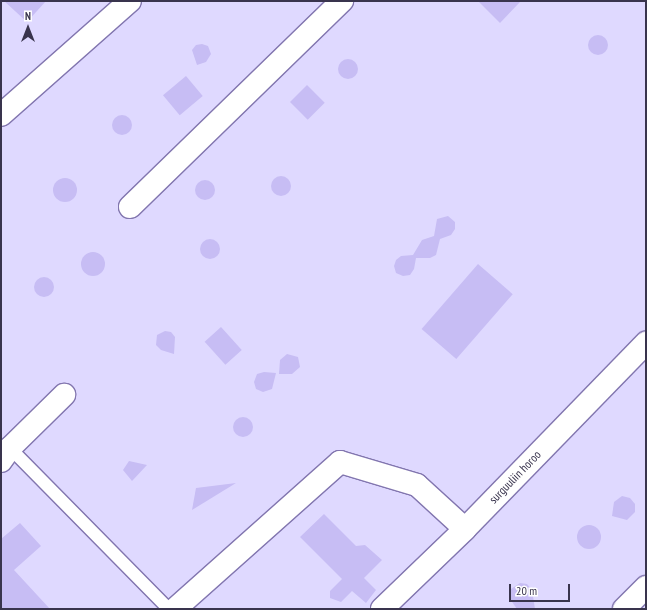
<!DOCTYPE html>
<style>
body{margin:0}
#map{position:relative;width:647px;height:610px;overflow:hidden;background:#dfd9ff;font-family:"PT Sans Narrow",sans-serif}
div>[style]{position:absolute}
.building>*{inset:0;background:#c7bdf4;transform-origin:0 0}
.round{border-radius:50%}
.roads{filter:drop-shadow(1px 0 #8276af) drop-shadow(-1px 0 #8276af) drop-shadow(0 1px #8276af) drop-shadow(0 -1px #8276af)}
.lane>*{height:12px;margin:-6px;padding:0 6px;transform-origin:6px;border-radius:6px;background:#fff}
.street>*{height:22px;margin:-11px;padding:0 11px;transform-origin:11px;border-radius:11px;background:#fff}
.secondary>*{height:22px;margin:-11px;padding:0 11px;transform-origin:11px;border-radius:11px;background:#fff}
span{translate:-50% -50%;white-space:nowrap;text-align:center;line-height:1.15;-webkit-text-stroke:4px #fff;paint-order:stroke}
.street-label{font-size:12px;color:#39344d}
.frame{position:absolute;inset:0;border:2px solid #39344d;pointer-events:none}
.north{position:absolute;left:8px;top:8px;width:40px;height:40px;-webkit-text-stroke:3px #fff;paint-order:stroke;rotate:0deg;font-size:11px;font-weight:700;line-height:16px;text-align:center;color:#39344d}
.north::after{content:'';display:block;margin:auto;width:14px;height:18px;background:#39344d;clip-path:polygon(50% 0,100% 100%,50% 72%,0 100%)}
.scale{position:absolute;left:509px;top:584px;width:61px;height:18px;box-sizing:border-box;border:2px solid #39344d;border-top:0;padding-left:5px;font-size:12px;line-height:14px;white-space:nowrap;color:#39344d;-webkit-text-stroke:3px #fff;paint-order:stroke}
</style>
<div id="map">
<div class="building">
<div style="clip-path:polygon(4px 1px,46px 1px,27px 22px)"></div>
<div style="clip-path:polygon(478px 1px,521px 1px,500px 23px)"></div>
<div class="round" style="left:588px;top:35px;width:20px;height:20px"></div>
<div style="clip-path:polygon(202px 44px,208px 46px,211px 54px,206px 62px,197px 65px,192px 50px,196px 45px)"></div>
<div class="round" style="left:338px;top:59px;width:20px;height:20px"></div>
<div style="left:186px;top:76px;width:26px;height:30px;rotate:50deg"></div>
<div style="left:307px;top:85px;width:25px;height:24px;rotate:45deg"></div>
<div class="round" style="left:112px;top:115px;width:20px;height:20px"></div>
<div class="round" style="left:271px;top:176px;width:20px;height:20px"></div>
<div class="round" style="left:53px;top:178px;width:24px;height:24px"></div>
<div class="round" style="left:195px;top:180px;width:20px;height:20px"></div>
<div style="clip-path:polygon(448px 216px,455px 222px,455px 229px,451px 235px,440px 239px,436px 255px,430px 258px,416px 258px,414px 269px,410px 275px,403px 276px,396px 273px,394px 266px,396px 260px,401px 256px,413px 255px,422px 240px,434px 236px,437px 219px)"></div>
<div class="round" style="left:200px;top:239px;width:20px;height:20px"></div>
<div class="round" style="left:81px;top:252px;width:24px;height:24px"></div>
<div style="left:478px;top:264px;width:46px;height:86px;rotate:41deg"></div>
<div class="round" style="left:34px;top:277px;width:20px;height:20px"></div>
<div style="left:221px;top:327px;width:31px;height:22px;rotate:48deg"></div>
<div style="clip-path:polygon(165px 331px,171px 332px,175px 337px,174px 354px,161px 350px,156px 345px,157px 335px)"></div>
<div style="clip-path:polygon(287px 354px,298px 357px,300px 367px,292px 374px,279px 374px,280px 360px)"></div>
<div style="clip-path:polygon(264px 372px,276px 373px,272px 389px,263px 392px,256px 389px,254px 382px,257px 374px)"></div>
<div class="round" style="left:233px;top:417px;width:20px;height:20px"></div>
<div style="clip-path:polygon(129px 461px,147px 465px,132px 481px,123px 470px)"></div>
<div style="clip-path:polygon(236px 483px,192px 510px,196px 488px)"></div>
<div style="clip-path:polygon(622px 496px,630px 498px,635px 504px,635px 512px,627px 520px,612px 516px,614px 502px)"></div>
<div style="clip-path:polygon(324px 514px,356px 546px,365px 545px,382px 560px,364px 578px,376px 590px,366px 603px,352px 591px,341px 602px,330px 598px,330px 591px,342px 579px,300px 537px)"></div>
<div style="clip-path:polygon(20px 523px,41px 546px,14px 570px,50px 609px,1px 609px,1px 539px)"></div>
<div class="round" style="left:577px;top:525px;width:24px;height:24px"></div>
<div style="clip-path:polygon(520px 583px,527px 584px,532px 590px,535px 609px,517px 609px,510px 599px,511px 589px)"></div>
</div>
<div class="roads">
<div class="lane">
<div style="left:10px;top:448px;width:226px;rotate:45.4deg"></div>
</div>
<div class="street">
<div style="left:1px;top:115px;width:172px;rotate:-41.5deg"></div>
<div style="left:130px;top:207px;width:296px;rotate:-44.2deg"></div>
<div style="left:1px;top:461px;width:16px;rotate:-55deg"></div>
<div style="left:10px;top:448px;width:76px;rotate:-44.5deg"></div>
<div style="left:175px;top:609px;width:221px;rotate:-41.7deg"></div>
<div style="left:340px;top:462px;width:80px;rotate:16.6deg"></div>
<div style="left:417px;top:485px;width:65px;rotate:42.5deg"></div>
<div style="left:624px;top:609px;width:31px;rotate:-45deg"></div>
</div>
<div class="secondary">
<div style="left:382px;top:609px;width:115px;rotate:-43.9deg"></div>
<div style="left:465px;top:529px;width:260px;rotate:-45.8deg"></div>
</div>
</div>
<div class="street-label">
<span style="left:515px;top:477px;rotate:-46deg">surguuliin horoo</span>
</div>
<div class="frame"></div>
<div class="north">N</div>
<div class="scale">20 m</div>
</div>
